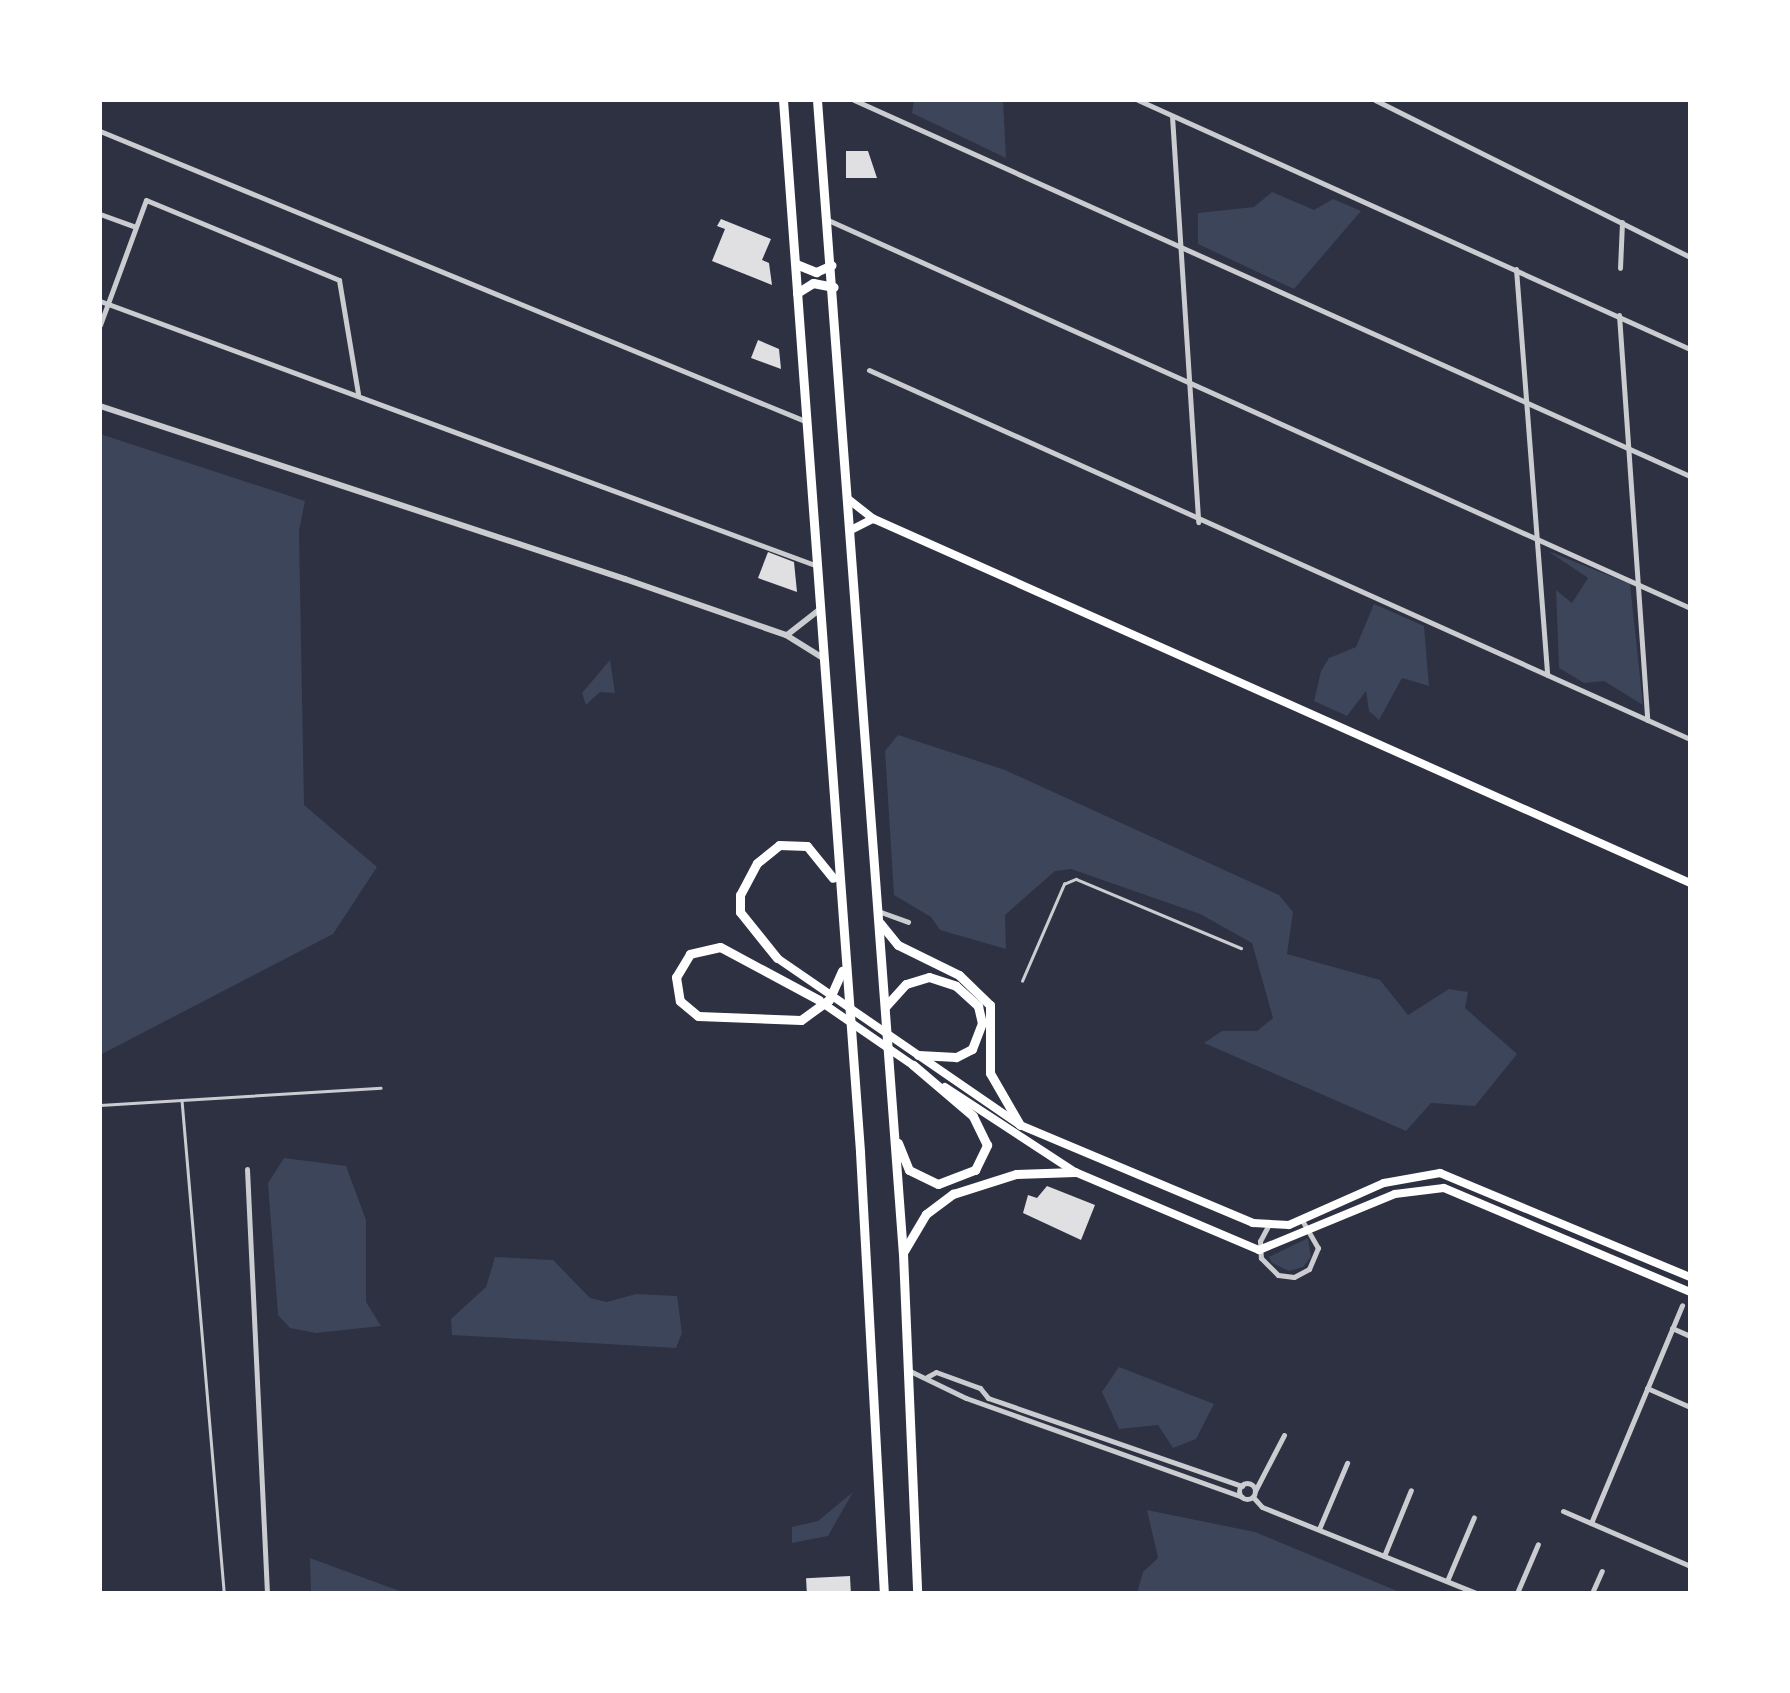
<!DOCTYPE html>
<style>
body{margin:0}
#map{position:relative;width:1790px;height:1693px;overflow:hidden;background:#2d3142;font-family:"Alegreya Sans",sans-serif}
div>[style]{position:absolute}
.green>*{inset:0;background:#3c4559}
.building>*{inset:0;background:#e0e0e3;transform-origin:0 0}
.service>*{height:2.5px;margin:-1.25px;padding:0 1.25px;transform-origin:1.25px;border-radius:1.25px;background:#caccd0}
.minor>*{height:5px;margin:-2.5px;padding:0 2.5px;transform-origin:2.5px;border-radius:2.5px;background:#caccd0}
.minor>.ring{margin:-2.5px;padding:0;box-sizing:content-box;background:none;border:5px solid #caccd0;border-radius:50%}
.tertiary>*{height:6px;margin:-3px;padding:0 3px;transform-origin:3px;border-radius:3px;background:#caccd0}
.secondary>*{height:8px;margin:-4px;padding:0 4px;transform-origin:4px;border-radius:4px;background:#fff}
.trunk>*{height:9px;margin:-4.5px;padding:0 4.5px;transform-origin:4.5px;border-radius:4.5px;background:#fff}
span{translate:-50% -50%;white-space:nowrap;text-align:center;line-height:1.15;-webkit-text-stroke:8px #fff;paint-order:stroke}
.frame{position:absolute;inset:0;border:102px solid #fff;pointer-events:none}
</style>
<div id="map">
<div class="green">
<div style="clip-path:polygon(914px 100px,1003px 100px,1006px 158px,912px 113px)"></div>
<div style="clip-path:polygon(1272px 192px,1314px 210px,1333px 199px,1361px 211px,1294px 289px,1198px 244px,1198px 213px,1254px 207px)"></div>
<div style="clip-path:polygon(100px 434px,305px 501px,299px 531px,304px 805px,377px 867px,333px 934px,100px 1055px)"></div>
<div style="clip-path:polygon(1548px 551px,1630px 584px,1643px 705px,1604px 681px,1584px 683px,1559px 668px,1556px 590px,1572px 603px,1588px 578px)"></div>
<div style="clip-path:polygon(1374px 604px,1424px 626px,1429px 686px,1402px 678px,1379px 720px,1369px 711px,1366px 691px,1347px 716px,1314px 701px,1321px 671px,1329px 658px,1356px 647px)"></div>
<div style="clip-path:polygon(610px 660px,615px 693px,600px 692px,586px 705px,582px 693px)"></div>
<div style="clip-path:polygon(898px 735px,1005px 770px,1279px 895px,1293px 912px,1287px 954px,1380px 980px,1408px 1015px,1449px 989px,1468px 992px,1465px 1008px,1517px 1054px,1475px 1106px,1431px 1103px,1406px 1131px,1204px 1043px,1222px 1031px,1257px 1031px,1273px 1018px,1252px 943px,1200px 914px,1071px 869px,1055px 871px,1005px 915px,1006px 949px,940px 930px,931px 917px,894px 895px,885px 751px)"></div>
<div style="clip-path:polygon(284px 1158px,346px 1166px,366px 1220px,366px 1302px,381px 1326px,316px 1333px,290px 1328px,278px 1315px,268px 1183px)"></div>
<div style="clip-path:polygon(1308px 1238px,1311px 1257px,1303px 1267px,1289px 1271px,1272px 1263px,1269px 1257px)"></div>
<div style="clip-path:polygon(495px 1257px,553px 1260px,590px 1298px,607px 1302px,636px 1294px,677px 1296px,682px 1333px,676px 1348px,452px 1335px,451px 1319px,486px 1287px)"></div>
<div style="clip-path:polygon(1119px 1367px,1214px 1404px,1196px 1439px,1173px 1448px,1158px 1425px,1119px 1429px,1102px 1392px)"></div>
<div style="clip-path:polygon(853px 1492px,828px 1536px,792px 1543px,792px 1527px,818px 1521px)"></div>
<div style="clip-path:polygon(1147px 1510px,1255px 1532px,1402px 1593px,1137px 1593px,1143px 1572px,1158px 1558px)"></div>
<div style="clip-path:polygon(310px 1558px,405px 1593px,311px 1593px)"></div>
</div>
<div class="building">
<div style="clip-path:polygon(846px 151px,868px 151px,877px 178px,846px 178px)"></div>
<div style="clip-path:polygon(721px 219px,771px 239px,762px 260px,769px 263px,772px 285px,712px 261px,725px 229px,717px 226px)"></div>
<div style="clip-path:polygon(758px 340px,779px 349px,781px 369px,751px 358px)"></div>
<div style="clip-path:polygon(768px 552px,794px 562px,797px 592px,758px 578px)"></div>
<div style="clip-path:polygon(1047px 1186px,1095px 1205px,1081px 1240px,1023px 1213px,1028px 1195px,1037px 1198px)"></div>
<div style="left:850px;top:1576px;width:17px;height:44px;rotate:87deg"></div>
</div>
<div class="service">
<div style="left:1022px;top:981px;width:106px;rotate:-66.6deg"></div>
<div style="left:1064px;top:884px;width:13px;rotate:-23deg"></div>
<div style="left:1076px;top:879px;width:179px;rotate:22.7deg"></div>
<div style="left:182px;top:1100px;width:495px;rotate:85.1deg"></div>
<div style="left:100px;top:1105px;width:281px;rotate:-3.5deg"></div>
</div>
<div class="minor">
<div style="left:854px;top:100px;width:917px;rotate:24.22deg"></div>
<div style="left:1138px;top:100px;width:606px;rotate:24.28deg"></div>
<div style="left:1375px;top:100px;width:352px;rotate:26.5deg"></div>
<div style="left:1172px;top:116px;width:407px;rotate:86.3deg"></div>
<div style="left:100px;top:131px;width:762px;rotate:22.36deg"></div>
<div style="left:100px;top:214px;width:37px;rotate:20deg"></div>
<div style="left:828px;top:220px;width:945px;rotate:24.23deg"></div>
<div style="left:1620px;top:268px;width:46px;rotate:-87.5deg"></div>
<div style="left:1516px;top:269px;width:407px;rotate:85.6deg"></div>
<div style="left:100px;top:301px;width:762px;rotate:20.27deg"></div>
<div style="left:1619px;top:315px;width:406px;rotate:86deg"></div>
<div style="left:100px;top:325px;width:133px;rotate:-69.8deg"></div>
<div style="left:146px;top:200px;width:209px;rotate:22.5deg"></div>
<div style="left:339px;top:280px;width:115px;rotate:80.5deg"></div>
<div style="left:869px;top:370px;width:900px;rotate:24.2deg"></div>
<div style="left:878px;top:911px;width:32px;rotate:20deg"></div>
<div style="left:247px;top:1169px;width:424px;rotate:87.3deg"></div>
<div style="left:1268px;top:1226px;width:17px;rotate:118deg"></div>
<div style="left:1260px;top:1241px;width:17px;rotate:87deg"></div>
<div style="left:1261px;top:1258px;width:24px;rotate:45deg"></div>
<div style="left:1278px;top:1275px;width:16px;rotate:7deg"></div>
<div style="left:1294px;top:1277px;width:17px;rotate:-28deg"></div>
<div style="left:1309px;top:1269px;width:23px;rotate:-67deg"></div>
<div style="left:1318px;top:1248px;width:32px;rotate:-120deg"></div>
<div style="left:1672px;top:1328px;width:20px;rotate:24deg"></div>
<div style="left:910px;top:1371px;width:62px;rotate:25.7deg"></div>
<div style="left:966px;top:1398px;width:293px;rotate:19.7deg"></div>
<div style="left:927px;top:1377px;width:10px;rotate:-29deg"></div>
<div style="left:936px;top:1372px;width:47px;rotate:20deg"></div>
<div style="left:980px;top:1388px;width:13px;rotate:51deg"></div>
<div style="left:988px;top:1398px;width:269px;rotate:19.1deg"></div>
<div style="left:1647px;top:1388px;width:47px;rotate:23.8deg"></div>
<div class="ring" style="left:1239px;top:1483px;width:11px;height:11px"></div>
<div style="left:1255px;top:1491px;width:63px;rotate:-62.6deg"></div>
<div style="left:1253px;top:1497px;width:13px;rotate:48deg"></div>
<div style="left:1262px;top:1507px;width:231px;rotate:21.9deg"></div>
<div style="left:1563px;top:1511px;width:138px;rotate:23.4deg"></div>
<div style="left:1591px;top:1523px;width:236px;rotate:-67.3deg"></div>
<div style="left:1319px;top:1529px;width:72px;rotate:-67deg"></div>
<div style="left:1384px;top:1556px;width:71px;rotate:-67.8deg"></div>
<div style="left:1447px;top:1581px;width:69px;rotate:-67.1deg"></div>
<div style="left:1517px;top:1593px;width:53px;rotate:-66.8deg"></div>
<div style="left:1592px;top:1593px;width:24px;rotate:-66deg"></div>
</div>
<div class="tertiary">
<div style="left:100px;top:406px;width:553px;rotate:18.24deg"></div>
<div style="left:625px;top:579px;width:170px;rotate:19.2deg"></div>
<div style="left:786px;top:635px;width:44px;rotate:31.9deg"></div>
<div style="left:787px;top:635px;width:41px;rotate:-38deg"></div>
</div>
<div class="secondary">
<div style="left:848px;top:499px;width:33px;rotate:38deg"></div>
<div style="left:874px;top:519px;width:894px;rotate:24.04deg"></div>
<div style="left:851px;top:530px;width:25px;rotate:-27deg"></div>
<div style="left:777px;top:958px;width:295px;rotate:34.5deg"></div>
<div style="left:1020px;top:1125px;width:253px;rotate:22.8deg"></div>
<div style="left:1253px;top:1223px;width:36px;rotate:3deg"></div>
<div style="left:1289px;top:1225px;width:104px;rotate:-23.9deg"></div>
<div style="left:1384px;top:1183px;width:57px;rotate:-10.1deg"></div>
<div style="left:1440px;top:1173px;width:271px;rotate:22.6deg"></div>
<div style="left:821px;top:1002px;width:116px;rotate:34.5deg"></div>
<div style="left:945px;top:1087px;width:155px;rotate:33.2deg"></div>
<div style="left:1075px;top:1172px;width:200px;rotate:23deg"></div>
<div style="left:1259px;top:1250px;width:147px;rotate:-22.4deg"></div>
<div style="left:1395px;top:1194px;width:49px;rotate:-7deg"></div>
<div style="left:1444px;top:1188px;width:267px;rotate:22.9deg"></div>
</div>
<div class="trunk">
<div style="left:783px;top:100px;width:1055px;rotate:85.81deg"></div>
<div style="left:860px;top:1152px;width:442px;rotate:86.9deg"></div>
<div style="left:817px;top:100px;width:1157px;rotate:85.74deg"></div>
<div style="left:903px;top:1254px;width:339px;rotate:87.6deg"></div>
<div style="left:796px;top:264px;width:22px;rotate:22deg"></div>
<div style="left:816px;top:272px;width:17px;rotate:-24deg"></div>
<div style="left:797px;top:293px;width:19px;rotate:-32deg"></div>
<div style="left:813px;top:283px;width:21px;rotate:11deg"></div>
<div style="left:880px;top:923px;width:28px;rotate:51deg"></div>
<div style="left:898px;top:945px;width:68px;rotate:26.2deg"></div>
<div style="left:959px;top:975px;width:43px;rotate:44.1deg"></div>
<div style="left:990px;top:1005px;width:68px;rotate:90deg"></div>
<div style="left:990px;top:1073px;width:60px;rotate:60deg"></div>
<div style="left:777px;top:958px;width:59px;rotate:-128.8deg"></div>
<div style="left:740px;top:912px;width:17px;rotate:-90deg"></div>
<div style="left:740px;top:895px;width:36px;rotate:-62deg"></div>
<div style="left:757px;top:863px;width:28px;rotate:-39deg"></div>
<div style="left:779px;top:845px;width:28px;rotate:2deg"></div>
<div style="left:807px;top:846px;width:41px;rotate:50.9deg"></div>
<div style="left:819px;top:1000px;width:112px;rotate:-151.8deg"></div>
<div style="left:720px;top:947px;width:31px;rotate:167deg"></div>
<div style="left:690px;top:954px;width:27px;rotate:121deg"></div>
<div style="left:676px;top:977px;width:24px;rotate:81deg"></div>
<div style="left:680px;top:1001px;width:23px;rotate:40deg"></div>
<div style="left:698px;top:1016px;width:103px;rotate:2.2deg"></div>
<div style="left:801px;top:1020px;width:34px;rotate:-36deg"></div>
<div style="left:829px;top:1000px;width:32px;rotate:-66deg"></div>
<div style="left:885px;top:1007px;width:31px;rotate:-48deg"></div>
<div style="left:906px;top:984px;width:24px;rotate:-17deg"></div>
<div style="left:929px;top:977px;width:28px;rotate:18deg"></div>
<div style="left:956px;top:986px;width:30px;rotate:42deg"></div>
<div style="left:978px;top:1006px;width:17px;rotate:77deg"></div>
<div style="left:982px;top:1023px;width:28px;rotate:111deg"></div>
<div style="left:972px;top:1049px;width:18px;rotate:153deg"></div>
<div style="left:956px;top:1057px;width:38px;rotate:-177deg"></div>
<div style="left:898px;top:1143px;width:29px;rotate:68deg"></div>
<div style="left:909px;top:1170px;width:32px;rotate:26deg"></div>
<div style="left:938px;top:1184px;width:40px;rotate:-21deg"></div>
<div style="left:975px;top:1170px;width:28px;rotate:-64deg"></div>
<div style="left:987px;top:1145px;width:32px;rotate:-116deg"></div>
<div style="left:973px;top:1116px;width:79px;rotate:-139.6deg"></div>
<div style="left:904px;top:1251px;width:43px;rotate:-59.3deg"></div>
<div style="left:926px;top:1214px;width:34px;rotate:-37deg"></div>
<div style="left:953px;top:1194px;width:66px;rotate:-17.6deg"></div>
<div style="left:1016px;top:1174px;width:59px;rotate:-1.9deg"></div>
</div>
<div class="frame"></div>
</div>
